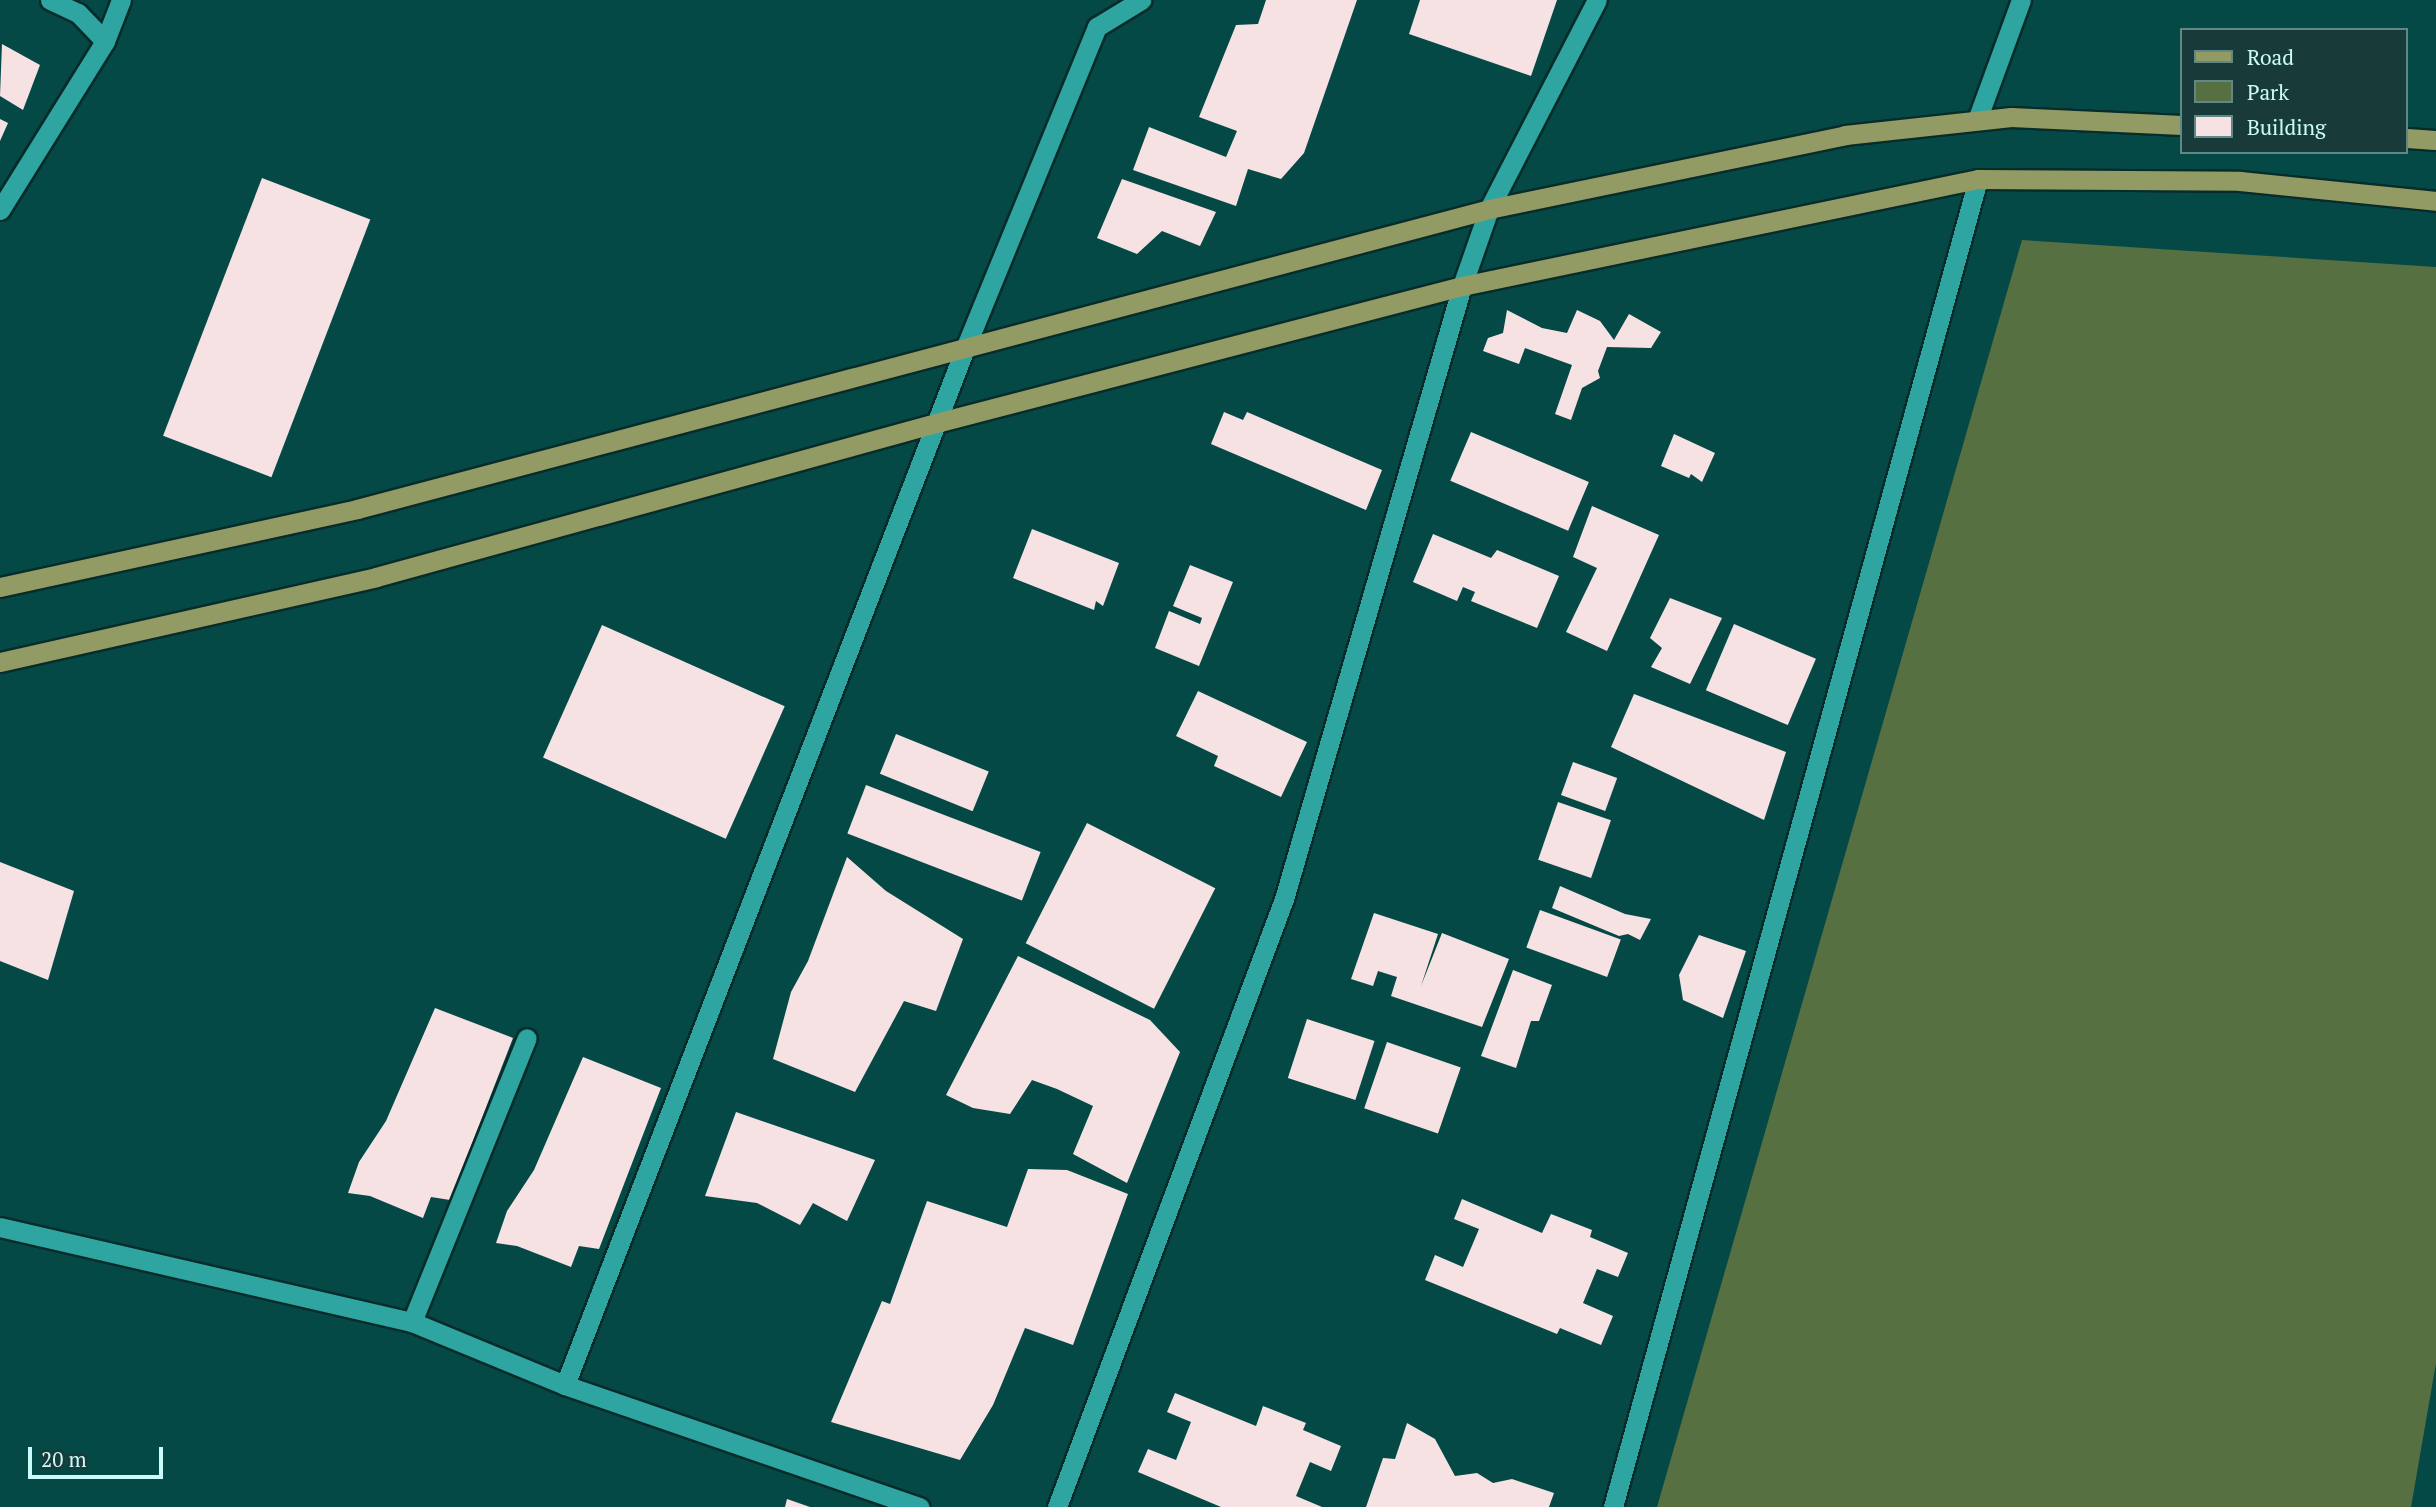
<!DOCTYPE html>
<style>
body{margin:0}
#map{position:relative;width:2436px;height:1507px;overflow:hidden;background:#054947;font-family:"PT Serif",serif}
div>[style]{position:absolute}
.green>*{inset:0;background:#577042}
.building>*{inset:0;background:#f6e2e3;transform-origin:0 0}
.roads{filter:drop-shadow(2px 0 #072c2a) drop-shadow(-2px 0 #072c2a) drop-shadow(0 2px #072c2a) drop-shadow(0 -2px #072c2a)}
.minor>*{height:19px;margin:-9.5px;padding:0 9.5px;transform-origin:9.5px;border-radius:9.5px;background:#2fa5a1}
.tertiary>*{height:19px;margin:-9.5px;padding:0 9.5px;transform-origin:9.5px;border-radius:9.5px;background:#2fa5a1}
.primary>*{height:19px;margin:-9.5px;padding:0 9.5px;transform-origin:9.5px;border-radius:9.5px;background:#929b64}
span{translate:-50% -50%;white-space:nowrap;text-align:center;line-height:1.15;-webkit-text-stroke:7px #183b3a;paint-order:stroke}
.legend{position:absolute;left:2180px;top:28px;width:228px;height:126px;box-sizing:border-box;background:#183b3a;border:2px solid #5f8886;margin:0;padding:9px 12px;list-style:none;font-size:21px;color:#c9fbf8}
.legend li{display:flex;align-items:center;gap:14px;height:35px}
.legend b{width:35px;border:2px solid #5f8886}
.scale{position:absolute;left:28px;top:1447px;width:135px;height:32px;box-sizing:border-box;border:4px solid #c9fbf8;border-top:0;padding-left:9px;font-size:21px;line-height:24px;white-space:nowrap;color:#c9fbf8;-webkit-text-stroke:5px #183b3a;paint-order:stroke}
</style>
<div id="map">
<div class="green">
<div style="clip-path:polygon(2022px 240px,2436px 267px,2436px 1363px,2411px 1507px,1657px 1507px)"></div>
</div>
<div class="building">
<div style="clip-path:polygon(1266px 0,1357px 0,1304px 153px,1281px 179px,1248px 169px,1236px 206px,1133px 170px,1149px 127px,1226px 157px,1237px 131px,1199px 117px,1236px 25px,1258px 24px)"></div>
<div style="clip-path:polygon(1420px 0,1557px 0,1531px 76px,1409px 34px)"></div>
<div style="clip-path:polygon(2px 44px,40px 65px,23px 110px,0 96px)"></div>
<div style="clip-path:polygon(0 119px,8px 123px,0 141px)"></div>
<div style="left:262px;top:178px;width:116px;height:276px;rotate:21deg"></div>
<div style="clip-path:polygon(1122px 179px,1216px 212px,1200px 246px,1162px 231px,1137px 254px,1097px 238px)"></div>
<div style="clip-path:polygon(1507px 310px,1542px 328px,1567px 333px,1577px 310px,1600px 321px,1614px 340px,1629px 314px,1661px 332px,1651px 348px,1607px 347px,1598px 371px,1600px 378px,1582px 388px,1571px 420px,1555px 414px,1572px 365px,1525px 348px,1519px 364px,1483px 351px,1488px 338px,1503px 333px)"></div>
<div style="clip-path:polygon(1224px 412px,1243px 420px,1247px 412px,1382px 470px,1366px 510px,1211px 444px)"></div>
<div style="left:1471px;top:432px;width:128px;height:53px;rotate:23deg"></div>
<div style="clip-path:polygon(1674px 434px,1715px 453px,1702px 482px,1691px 474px,1689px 478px,1661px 466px)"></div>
<div style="clip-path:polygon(1592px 506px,1659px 535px,1607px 651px,1566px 632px,1597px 568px,1573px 557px)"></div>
<div style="clip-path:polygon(1032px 529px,1119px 563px,1103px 606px,1096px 601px,1094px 610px,1013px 578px)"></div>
<div style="clip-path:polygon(1433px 534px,1491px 558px,1497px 550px,1559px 576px,1537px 628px,1471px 601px,1475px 592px,1463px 587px,1457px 601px,1413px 582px)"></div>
<div style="clip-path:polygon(1190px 565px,1233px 582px,1199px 666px,1155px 648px,1169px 611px,1200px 624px,1202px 618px,1173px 606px)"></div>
<div style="clip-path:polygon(1670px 598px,1722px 618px,1690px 684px,1651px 667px,1662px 648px,1650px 638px)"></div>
<div style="left:1734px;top:624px;width:89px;height:72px;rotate:23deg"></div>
<div style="left:602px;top:625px;width:200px;height:145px;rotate:24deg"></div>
<div style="clip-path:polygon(1198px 691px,1307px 742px,1281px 797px,1214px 766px,1218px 756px,1176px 736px)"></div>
<div style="clip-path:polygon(1634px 694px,1786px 752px,1764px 820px,1611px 747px)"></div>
<div style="left:896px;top:734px;width:100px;height:43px;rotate:22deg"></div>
<div style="left:1573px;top:762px;width:47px;height:35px;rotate:20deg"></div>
<div style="left:866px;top:785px;width:187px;height:52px;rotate:21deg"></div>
<div style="left:1558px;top:802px;width:56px;height:61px;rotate:19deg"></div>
<div style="left:1087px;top:823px;width:144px;height:135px;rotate:27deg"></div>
<div style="clip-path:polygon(847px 857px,886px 891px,963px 939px,936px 1011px,904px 1001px,855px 1092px,773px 1059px,791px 992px,808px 961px)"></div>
<div style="clip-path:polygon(0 862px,74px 891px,48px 980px,0 961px)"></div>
<div style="clip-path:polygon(1560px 886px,1625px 914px,1651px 919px,1640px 940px,1628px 934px,1619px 936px,1552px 908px)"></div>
<div style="left:1540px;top:910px;width:86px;height:40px;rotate:20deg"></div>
<div style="clip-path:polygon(1374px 913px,1438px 934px,1421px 986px,1442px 933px,1509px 959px,1482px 1027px,1391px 996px,1397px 977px,1378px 971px,1373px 986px,1351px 979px)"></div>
<div style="clip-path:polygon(1699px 935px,1746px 951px,1723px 1018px,1683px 1000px,1679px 975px)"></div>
<div style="clip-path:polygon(1018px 956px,1150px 1020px,1180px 1052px,1127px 1183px,1073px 1154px,1093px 1106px,1057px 1089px,1032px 1080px,1010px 1114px,973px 1108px,946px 1095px)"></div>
<div style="clip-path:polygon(1513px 970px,1552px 985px,1539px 1021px,1531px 1021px,1516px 1068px,1481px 1056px)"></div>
<div style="clip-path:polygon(435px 1008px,513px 1038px,450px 1200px,431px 1197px,423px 1218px,370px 1196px,348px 1193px,359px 1162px,386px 1121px)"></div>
<div style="left:1307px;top:1019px;width:71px;height:62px;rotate:18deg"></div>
<div style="left:1387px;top:1042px;width:78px;height:70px;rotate:19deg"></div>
<div style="clip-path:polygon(583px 1057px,661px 1088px,599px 1249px,579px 1246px,571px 1267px,517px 1246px,496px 1243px,507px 1211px,534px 1170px)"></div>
<div style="clip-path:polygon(736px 1112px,875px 1160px,847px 1221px,813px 1203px,800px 1225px,757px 1203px,705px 1196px)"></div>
<div style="clip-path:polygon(1028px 1169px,1067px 1170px,1128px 1194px,1073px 1345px,1025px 1328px,993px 1405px,960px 1460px,831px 1422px,882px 1301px,890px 1304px,927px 1201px,1007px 1227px)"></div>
<div style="clip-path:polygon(1462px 1199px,1542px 1233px,1551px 1214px,1592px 1230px,1590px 1237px,1628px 1253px,1618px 1277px,1597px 1269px,1583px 1303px,1613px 1316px,1601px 1345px,1560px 1328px,1557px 1334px,1425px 1280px,1435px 1255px,1463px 1267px,1479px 1229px,1454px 1219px)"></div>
<div style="clip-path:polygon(1175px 1393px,1256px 1426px,1263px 1406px,1306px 1423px,1303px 1430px,1341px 1446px,1331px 1471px,1310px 1462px,1296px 1496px,1322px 1507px,1221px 1507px,1138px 1472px,1148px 1449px,1176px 1460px,1191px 1422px,1167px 1412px)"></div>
<div style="clip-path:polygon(1407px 1423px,1435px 1439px,1455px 1476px,1477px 1473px,1493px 1483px,1512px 1479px,1554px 1493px,1549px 1507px,1366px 1507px,1383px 1458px,1395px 1459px)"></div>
<div style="clip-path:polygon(787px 1499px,810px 1507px,785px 1507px)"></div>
</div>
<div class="roads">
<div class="minor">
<div style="left:50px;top:0;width:31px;rotate:25deg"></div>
<div style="left:78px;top:13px;width:39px;rotate:46deg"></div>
<div style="left:1977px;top:120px;width:128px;rotate:-69.9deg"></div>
<div style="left:0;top:210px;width:199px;rotate:-58.1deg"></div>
<div style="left:105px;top:41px;width:44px;rotate:-68.7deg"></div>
<div style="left:412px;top:1322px;width:306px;rotate:-68deg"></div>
<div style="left:565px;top:1385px;width:1114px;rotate:-68.9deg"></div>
<div style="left:966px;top:346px;width:345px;rotate:-67.7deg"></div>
<div style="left:1097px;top:27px;width:52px;rotate:-31.5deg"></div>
<div style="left:1057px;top:1507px;width:649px;rotate:-69.53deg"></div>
<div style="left:1284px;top:899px;width:638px;rotate:-73.81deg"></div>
<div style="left:1462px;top:286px;width:82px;rotate:-70.7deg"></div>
<div style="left:1489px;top:209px;width:235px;rotate:-62.7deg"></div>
<div style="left:1613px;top:1507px;width:1377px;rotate:-74.63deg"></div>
</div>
<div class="tertiary">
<div style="left:0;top:1227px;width:423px;rotate:13deg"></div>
<div style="left:412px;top:1322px;width:165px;rotate:22.4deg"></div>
<div style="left:565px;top:1385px;width:375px;rotate:19deg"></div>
</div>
<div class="primary">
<div style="left:2406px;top:138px;width:30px;rotate:4deg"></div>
<div style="left:0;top:587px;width:365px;rotate:-12.3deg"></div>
<div style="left:357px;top:509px;width:1171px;rotate:-14.84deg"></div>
<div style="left:1489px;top:209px;width:364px;rotate:-11.7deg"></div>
<div style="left:1845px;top:135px;width:167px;rotate:-6.2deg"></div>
<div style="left:2011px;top:117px;width:171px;rotate:2.7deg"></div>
<div style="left:0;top:662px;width:385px;rotate:-12.7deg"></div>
<div style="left:376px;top:577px;width:581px;rotate:-15.38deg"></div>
<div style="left:936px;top:423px;width:544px;rotate:-14.6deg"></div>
<div style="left:1462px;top:286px;width:527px;rotate:-11.72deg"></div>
<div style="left:1978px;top:179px;width:262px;rotate:0.4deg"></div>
<div style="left:2240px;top:181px;width:197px;rotate:5.8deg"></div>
</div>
</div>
<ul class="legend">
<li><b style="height:9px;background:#929b64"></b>Road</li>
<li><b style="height:19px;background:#577042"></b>Park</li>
<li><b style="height:19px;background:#f6e2e3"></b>Building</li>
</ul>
<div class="scale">20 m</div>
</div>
